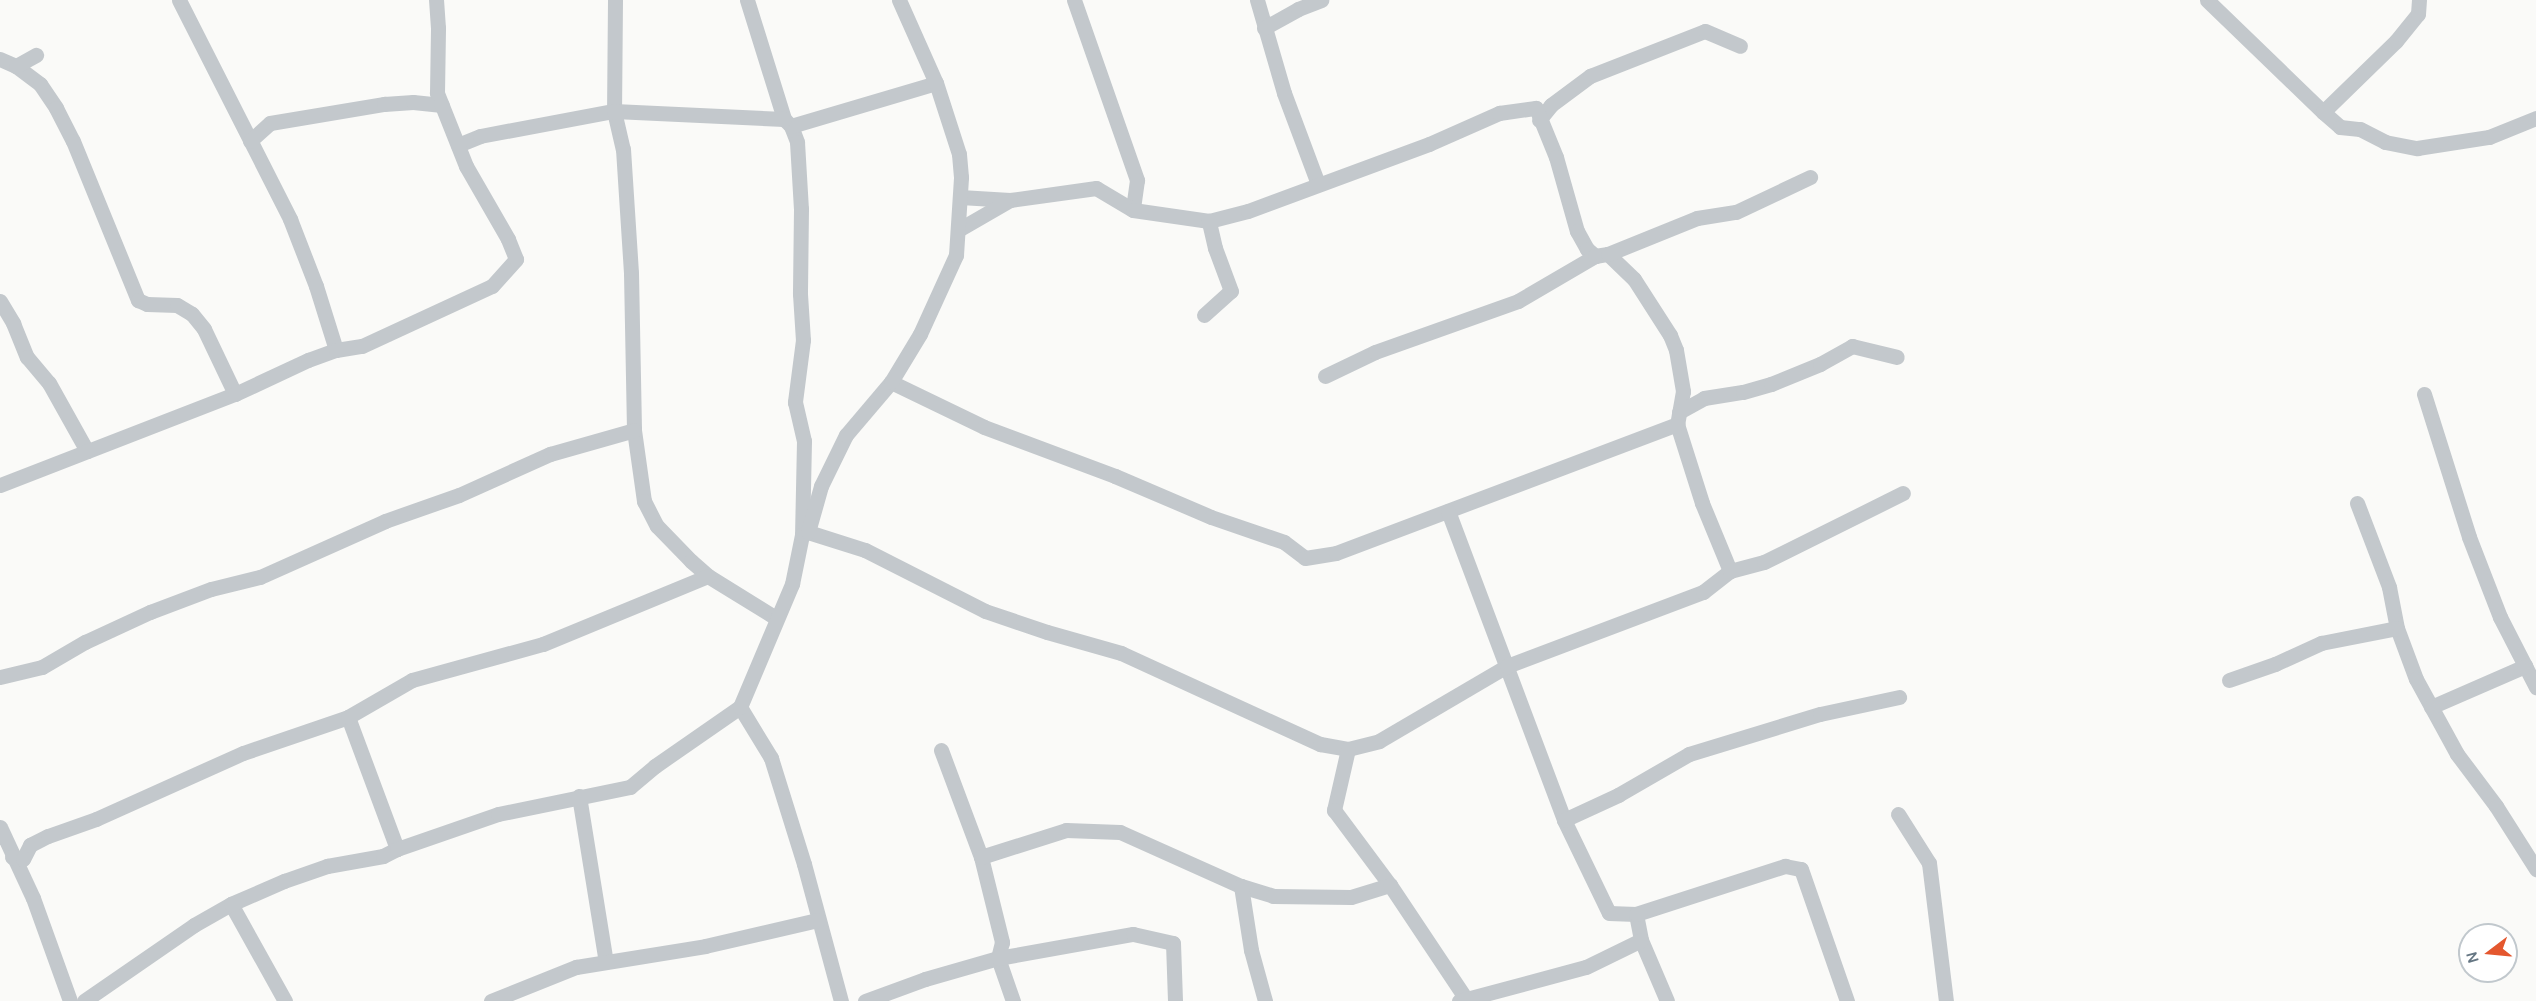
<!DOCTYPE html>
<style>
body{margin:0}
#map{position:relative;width:2536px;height:1001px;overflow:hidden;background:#fafaf8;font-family:Karla,sans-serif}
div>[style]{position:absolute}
.street>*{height:15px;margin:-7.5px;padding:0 7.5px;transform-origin:7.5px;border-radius:7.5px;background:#c3c8cc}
span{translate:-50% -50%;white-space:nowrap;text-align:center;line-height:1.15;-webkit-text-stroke:6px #fff;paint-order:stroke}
.north{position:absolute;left:2458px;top:923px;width:60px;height:60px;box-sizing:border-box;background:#fff;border:2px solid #c1c8cd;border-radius:50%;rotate:254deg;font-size:16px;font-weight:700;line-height:24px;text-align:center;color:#657683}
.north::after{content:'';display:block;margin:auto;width:21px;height:27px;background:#e4572e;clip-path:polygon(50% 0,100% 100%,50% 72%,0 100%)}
</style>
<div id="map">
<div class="street">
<div style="left:179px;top:0;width:246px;rotate:63.1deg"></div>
<div style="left:290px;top:219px;width:72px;rotate:68.8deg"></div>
<div style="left:316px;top:286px;width:67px;rotate:72.6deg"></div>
<div style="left:615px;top:0;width:111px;rotate:90.5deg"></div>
<div style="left:614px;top:111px;width:39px;rotate:77deg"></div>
<div style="left:623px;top:149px;width:124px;rotate:86.3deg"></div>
<div style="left:631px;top:273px;width:157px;rotate:88.9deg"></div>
<div style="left:634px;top:430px;width:72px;rotate:82deg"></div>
<div style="left:644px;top:501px;width:28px;rotate:63deg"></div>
<div style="left:657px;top:526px;width:49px;rotate:45.8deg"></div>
<div style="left:691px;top:561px;width:23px;rotate:41deg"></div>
<div style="left:708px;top:576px;width:80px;rotate:31.7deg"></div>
<div style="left:747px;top:0;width:125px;rotate:72.7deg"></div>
<div style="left:784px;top:119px;width:10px;rotate:45deg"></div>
<div style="left:791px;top:126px;width:17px;rotate:69deg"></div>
<div style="left:797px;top:142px;width:67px;rotate:86.6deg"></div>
<div style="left:801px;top:209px;width:85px;rotate:90.7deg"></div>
<div style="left:800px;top:294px;width:46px;rotate:86.3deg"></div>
<div style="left:803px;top:340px;width:63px;rotate:97.4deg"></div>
<div style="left:795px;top:402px;width:40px;rotate:77deg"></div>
<div style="left:804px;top:441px;width:94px;rotate:91.2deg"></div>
<div style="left:1074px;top:0;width:191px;rotate:70.7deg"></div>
<div style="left:1137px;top:180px;width:30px;rotate:98deg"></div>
<div style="left:1257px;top:0;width:97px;rotate:73.8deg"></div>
<div style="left:1284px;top:93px;width:97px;rotate:69.5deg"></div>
<div style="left:2207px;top:0;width:161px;rotate:44deg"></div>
<div style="left:2323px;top:112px;width:102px;rotate:-44.2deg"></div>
<div style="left:2396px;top:41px;width:35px;rotate:-51deg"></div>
<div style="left:2418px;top:14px;width:14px;rotate:-86deg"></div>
<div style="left:1264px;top:28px;width:39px;rotate:-29deg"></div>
<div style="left:1298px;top:9px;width:25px;rotate:-21deg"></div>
<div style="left:0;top:59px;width:17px;rotate:24deg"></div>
<div style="left:16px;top:66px;width:30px;rotate:37deg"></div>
<div style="left:40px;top:84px;width:29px;rotate:56deg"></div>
<div style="left:56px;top:108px;width:37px;rotate:63deg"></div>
<div style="left:73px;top:141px;width:172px;rotate:67.8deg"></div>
<div style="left:138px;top:300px;width:10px;rotate:24deg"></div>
<div style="left:147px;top:304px;width:30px;rotate:2deg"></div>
<div style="left:177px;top:305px;width:17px;rotate:31deg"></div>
<div style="left:192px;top:314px;width:19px;rotate:51deg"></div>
<div style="left:204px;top:329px;width:72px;rotate:64.5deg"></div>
<div style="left:16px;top:66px;width:23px;rotate:-29deg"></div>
<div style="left:2323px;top:112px;width:23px;rotate:41deg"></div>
<div style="left:2340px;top:127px;width:20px;rotate:6deg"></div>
<div style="left:2360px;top:129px;width:28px;rotate:27deg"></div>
<div style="left:2385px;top:142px;width:33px;rotate:11deg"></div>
<div style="left:2417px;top:148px;width:73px;rotate:-8.7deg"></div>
<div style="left:2489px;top:137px;width:51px;rotate:-22deg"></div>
<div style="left:1539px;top:120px;width:19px;rotate:-51deg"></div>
<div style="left:1551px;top:105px;width:49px;rotate:-36.6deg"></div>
<div style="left:1590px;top:76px;width:123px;rotate:-21.4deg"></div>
<div style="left:1705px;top:31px;width:38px;rotate:23deg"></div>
<div style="left:791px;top:126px;width:151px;rotate:-16.5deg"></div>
<div style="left:250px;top:141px;width:27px;rotate:-42deg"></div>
<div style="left:270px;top:123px;width:116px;rotate:-9.5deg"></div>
<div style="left:384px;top:104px;width:29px;rotate:-4deg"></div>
<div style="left:413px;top:102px;width:29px;rotate:6deg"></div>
<div style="left:458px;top:145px;width:24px;rotate:-22deg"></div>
<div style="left:480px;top:136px;width:136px;rotate:-10.6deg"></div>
<div style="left:614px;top:111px;width:170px;rotate:2.7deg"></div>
<div style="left:960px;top:197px;width:50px;rotate:3.4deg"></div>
<div style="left:1010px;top:200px;width:87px;rotate:-7.9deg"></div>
<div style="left:1096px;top:188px;width:43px;rotate:30.7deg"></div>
<div style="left:1133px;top:210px;width:77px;rotate:8.2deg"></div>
<div style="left:1209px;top:221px;width:40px;rotate:-14.4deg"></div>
<div style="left:1248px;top:211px;width:193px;rotate:-20.3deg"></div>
<div style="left:1429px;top:144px;width:77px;rotate:-23.9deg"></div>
<div style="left:1499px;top:113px;width:37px;rotate:-8deg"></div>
<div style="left:1536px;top:108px;width:53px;rotate:67.8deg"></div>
<div style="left:1556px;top:157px;width:77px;rotate:74.2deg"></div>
<div style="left:1577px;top:231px;width:21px;rotate:61deg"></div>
<div style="left:1587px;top:249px;width:11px;rotate:41deg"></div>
<div style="left:958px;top:230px;width:60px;rotate:-30deg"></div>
<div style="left:1608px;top:254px;width:36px;rotate:44deg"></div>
<div style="left:1634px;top:279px;width:67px;rotate:57.3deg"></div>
<div style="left:1670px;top:335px;width:16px;rotate:68deg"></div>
<div style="left:1676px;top:350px;width:42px;rotate:80.3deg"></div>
<div style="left:1683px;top:391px;width:34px;rotate:100deg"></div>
<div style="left:1677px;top:424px;width:83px;rotate:72.4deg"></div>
<div style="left:1702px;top:503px;width:74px;rotate:67.6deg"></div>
<div style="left:0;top:301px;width:26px;rotate:59deg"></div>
<div style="left:13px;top:323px;width:37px;rotate:68deg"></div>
<div style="left:27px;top:357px;width:34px;rotate:50deg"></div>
<div style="left:49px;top:383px;width:78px;rotate:60.8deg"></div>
<div style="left:1204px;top:315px;width:36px;rotate:-42deg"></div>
<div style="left:1231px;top:291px;width:46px;rotate:-110.4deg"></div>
<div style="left:1215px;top:248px;width:28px;rotate:-103deg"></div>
<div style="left:1325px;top:376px;width:55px;rotate:-25.6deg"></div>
<div style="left:1375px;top:352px;width:152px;rotate:-19.6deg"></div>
<div style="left:1518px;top:301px;width:89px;rotate:-30.3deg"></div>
<div style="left:1595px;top:256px;width:13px;rotate:-9deg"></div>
<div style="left:1608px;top:254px;width:96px;rotate:-22deg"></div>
<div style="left:1697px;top:218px;width:39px;rotate:-9deg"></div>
<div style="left:1736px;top:212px;width:82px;rotate:-25.3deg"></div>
<div style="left:891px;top:382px;width:103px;rotate:25.8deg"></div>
<div style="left:984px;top:427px;width:140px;rotate:20.5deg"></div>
<div style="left:1115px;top:476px;width:104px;rotate:23.1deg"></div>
<div style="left:1211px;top:517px;width:77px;rotate:18.9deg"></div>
<div style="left:1284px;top:542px;width:26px;rotate:37deg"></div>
<div style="left:1305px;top:558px;width:31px;rotate:-9deg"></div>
<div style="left:1336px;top:553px;width:365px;rotate:-20.7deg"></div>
<div style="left:2424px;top:394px;width:150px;rotate:72.5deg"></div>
<div style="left:2469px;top:537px;width:86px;rotate:68.8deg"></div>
<div style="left:2500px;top:617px;width:79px;rotate:62.8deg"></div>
<div style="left:1679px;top:412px;width:29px;rotate:-29deg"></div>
<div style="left:1704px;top:398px;width:39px;rotate:-9deg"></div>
<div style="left:1743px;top:392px;width:29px;rotate:-16deg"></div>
<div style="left:1771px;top:384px;width:53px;rotate:-22.2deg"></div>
<div style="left:1820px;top:364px;width:37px;rotate:-29deg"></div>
<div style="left:1852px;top:346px;width:46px;rotate:13.7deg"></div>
<div style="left:0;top:485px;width:252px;rotate:-21.2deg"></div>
<div style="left:235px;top:394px;width:81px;rotate:-25deg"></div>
<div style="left:308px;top:360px;width:30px;rotate:-20deg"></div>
<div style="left:336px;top:350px;width:26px;rotate:-9deg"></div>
<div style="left:362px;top:346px;width:143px;rotate:-24.8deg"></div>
<div style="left:492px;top:286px;width:36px;rotate:-48deg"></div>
<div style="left:516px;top:259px;width:22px;rotate:-112deg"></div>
<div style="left:508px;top:239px;width:84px;rotate:-119.9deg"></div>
<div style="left:466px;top:166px;width:79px;rotate:-111.7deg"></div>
<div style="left:437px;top:93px;width:65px;rotate:-89.1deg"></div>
<div style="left:438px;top:28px;width:28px;rotate:-94deg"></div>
<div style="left:2357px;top:503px;width:90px;rotate:69.1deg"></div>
<div style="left:2389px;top:587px;width:42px;rotate:79deg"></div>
<div style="left:2397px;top:628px;width:54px;rotate:69.6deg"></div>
<div style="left:2416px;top:679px;width:85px;rotate:61.3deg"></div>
<div style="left:2457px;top:754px;width:65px;rotate:53.1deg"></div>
<div style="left:2496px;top:806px;width:75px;rotate:57.6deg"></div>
<div style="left:1448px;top:511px;width:330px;rotate:69.4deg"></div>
<div style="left:1564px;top:820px;width:103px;rotate:64.2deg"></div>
<div style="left:1609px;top:913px;width:27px;rotate:2deg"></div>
<div style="left:1636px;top:914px;width:26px;rotate:79deg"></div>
<div style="left:1641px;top:940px;width:66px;rotate:66.9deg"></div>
<div style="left:808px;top:532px;width:60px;rotate:17.5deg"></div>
<div style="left:865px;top:550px;width:135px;rotate:26.9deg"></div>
<div style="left:985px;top:611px;width:65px;rotate:18.7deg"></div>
<div style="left:1047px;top:632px;width:77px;rotate:15.8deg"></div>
<div style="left:1121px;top:653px;width:219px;rotate:24.6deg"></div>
<div style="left:1320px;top:744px;width:28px;rotate:10deg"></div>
<div style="left:1348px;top:749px;width:32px;rotate:-14deg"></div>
<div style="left:1379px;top:741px;width:148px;rotate:-30.4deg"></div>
<div style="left:1507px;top:666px;width:210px;rotate:-20.7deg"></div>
<div style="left:1703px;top:592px;width:34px;rotate:-38deg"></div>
<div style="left:1730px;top:571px;width:35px;rotate:-15deg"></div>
<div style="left:1764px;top:562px;width:155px;rotate:-26.4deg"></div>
<div style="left:0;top:677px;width:43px;rotate:-13.4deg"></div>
<div style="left:42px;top:667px;width:50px;rotate:-30.2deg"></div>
<div style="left:85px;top:642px;width:72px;rotate:-24.8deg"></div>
<div style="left:150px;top:612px;width:65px;rotate:-20.7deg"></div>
<div style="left:211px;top:589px;width:50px;rotate:-13.8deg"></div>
<div style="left:260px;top:577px;width:137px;rotate:-24.1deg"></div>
<div style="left:385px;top:521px;width:78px;rotate:-19.4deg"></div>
<div style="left:459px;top:495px;width:100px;rotate:-24.3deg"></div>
<div style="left:550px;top:454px;width:87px;rotate:-15.9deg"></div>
<div style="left:2229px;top:680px;width:49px;rotate:-19.2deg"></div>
<div style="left:2275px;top:664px;width:51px;rotate:-24.5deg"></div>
<div style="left:2321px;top:643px;width:77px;rotate:-11.2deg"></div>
<div style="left:740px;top:707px;width:60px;rotate:58.7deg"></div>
<div style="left:771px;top:758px;width:111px;rotate:72.7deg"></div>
<div style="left:804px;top:864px;width:142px;rotate:74.9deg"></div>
<div style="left:2431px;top:707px;width:103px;rotate:-23.6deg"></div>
<div style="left:348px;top:717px;width:141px;rotate:69.6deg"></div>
<div style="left:1348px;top:749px;width:63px;rotate:102.9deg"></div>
<div style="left:1334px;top:810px;width:94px;rotate:53.3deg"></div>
<div style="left:941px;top:750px;width:114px;rotate:69.5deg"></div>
<div style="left:981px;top:857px;width:88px;rotate:76.1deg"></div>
<div style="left:1002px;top:942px;width:16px;rotate:104deg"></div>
<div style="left:998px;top:958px;width:46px;rotate:70.8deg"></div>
<div style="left:579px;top:796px;width:168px;rotate:80.8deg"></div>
<div style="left:1898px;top:814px;width:58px;rotate:57.7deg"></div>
<div style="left:1929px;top:863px;width:139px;rotate:83deg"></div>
<div style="left:1564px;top:820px;width:60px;rotate:-24.8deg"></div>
<div style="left:1618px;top:795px;width:82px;rotate:-30deg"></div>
<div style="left:1689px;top:754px;width:137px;rotate:-17deg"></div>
<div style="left:1820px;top:714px;width:81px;rotate:-12.1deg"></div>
<div style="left:0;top:827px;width:78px;rotate:65.1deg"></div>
<div style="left:33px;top:898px;width:109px;rotate:70.2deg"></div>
<div style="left:12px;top:857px;width:11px;rotate:10deg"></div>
<div style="left:23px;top:859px;width:16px;rotate:-63deg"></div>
<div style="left:30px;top:845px;width:20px;rotate:-27deg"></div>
<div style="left:48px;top:836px;width:51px;rotate:-19.5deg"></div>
<div style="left:96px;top:819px;width:161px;rotate:-24.2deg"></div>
<div style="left:243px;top:753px;width:111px;rotate:-18.9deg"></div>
<div style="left:348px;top:717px;width:74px;rotate:-30deg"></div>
<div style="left:412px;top:680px;width:136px;rotate:-15.4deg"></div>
<div style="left:543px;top:644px;width:178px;rotate:-22.4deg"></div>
<div style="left:981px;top:857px;width:89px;rotate:-17.6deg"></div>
<div style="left:1066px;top:830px;width:54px;rotate:2.1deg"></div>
<div style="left:1120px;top:832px;width:133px;rotate:24.1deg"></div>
<div style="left:1241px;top:886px;width:34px;rotate:17deg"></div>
<div style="left:1273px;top:896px;width:78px;rotate:0.7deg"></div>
<div style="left:1351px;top:897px;width:41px;rotate:-17.1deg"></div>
<div style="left:1390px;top:885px;width:137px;rotate:56.3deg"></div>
<div style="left:1241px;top:886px;width:65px;rotate:81.1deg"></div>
<div style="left:1251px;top:950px;width:53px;rotate:74.6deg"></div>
<div style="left:231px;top:904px;width:111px;rotate:60.9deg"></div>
<div style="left:1636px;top:914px;width:157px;rotate:-17.9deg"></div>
<div style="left:1785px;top:866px;width:16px;rotate:11deg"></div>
<div style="left:1801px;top:869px;width:140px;rotate:70.8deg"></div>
<div style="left:84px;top:1001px;width:134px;rotate:-34.6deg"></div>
<div style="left:194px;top:925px;width:43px;rotate:-29.6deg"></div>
<div style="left:231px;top:904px;width:58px;rotate:-23.5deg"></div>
<div style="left:284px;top:881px;width:46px;rotate:-19.2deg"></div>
<div style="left:327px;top:866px;width:57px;rotate:-10.1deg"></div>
<div style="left:383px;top:856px;width:16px;rotate:-27deg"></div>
<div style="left:397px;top:849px;width:107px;rotate:-19.1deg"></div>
<div style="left:498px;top:814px;width:135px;rotate:-11.6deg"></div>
<div style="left:630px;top:787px;width:33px;rotate:-40deg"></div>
<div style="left:655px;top:766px;width:103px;rotate:-34.8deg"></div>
<div style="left:740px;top:707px;width:134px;rotate:-67.1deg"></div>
<div style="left:792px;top:584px;width:50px;rotate:-78.5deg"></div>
<div style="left:802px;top:535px;width:7px;rotate:-27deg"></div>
<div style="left:808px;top:532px;width:48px;rotate:-74.2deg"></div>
<div style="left:821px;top:486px;width:57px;rotate:-63.9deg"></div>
<div style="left:846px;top:435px;width:70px;rotate:-49.7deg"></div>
<div style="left:891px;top:382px;width:56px;rotate:-58.9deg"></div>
<div style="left:920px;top:334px;width:87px;rotate:-65.5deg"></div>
<div style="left:956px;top:255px;width:78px;rotate:-86.3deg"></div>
<div style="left:961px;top:177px;width:23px;rotate:-95deg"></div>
<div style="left:959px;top:154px;width:75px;rotate:-107.9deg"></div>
<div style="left:936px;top:83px;width:91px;rotate:-114deg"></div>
<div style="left:491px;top:1001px;width:92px;rotate:-21.8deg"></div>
<div style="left:576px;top:967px;width:131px;rotate:-9.2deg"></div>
<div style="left:705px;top:946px;width:116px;rotate:-13deg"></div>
<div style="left:865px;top:1001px;width:64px;rotate:-20.1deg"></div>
<div style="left:925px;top:979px;width:76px;rotate:-16deg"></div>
<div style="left:998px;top:958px;width:137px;rotate:-10.1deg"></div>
<div style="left:1133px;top:934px;width:41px;rotate:12.7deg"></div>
<div style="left:1173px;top:943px;width:58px;rotate:88deg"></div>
<div style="left:1459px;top:1001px;width:131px;rotate:-15deg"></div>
<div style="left:1586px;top:967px;width:61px;rotate:-26.1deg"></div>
</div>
<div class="north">N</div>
</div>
